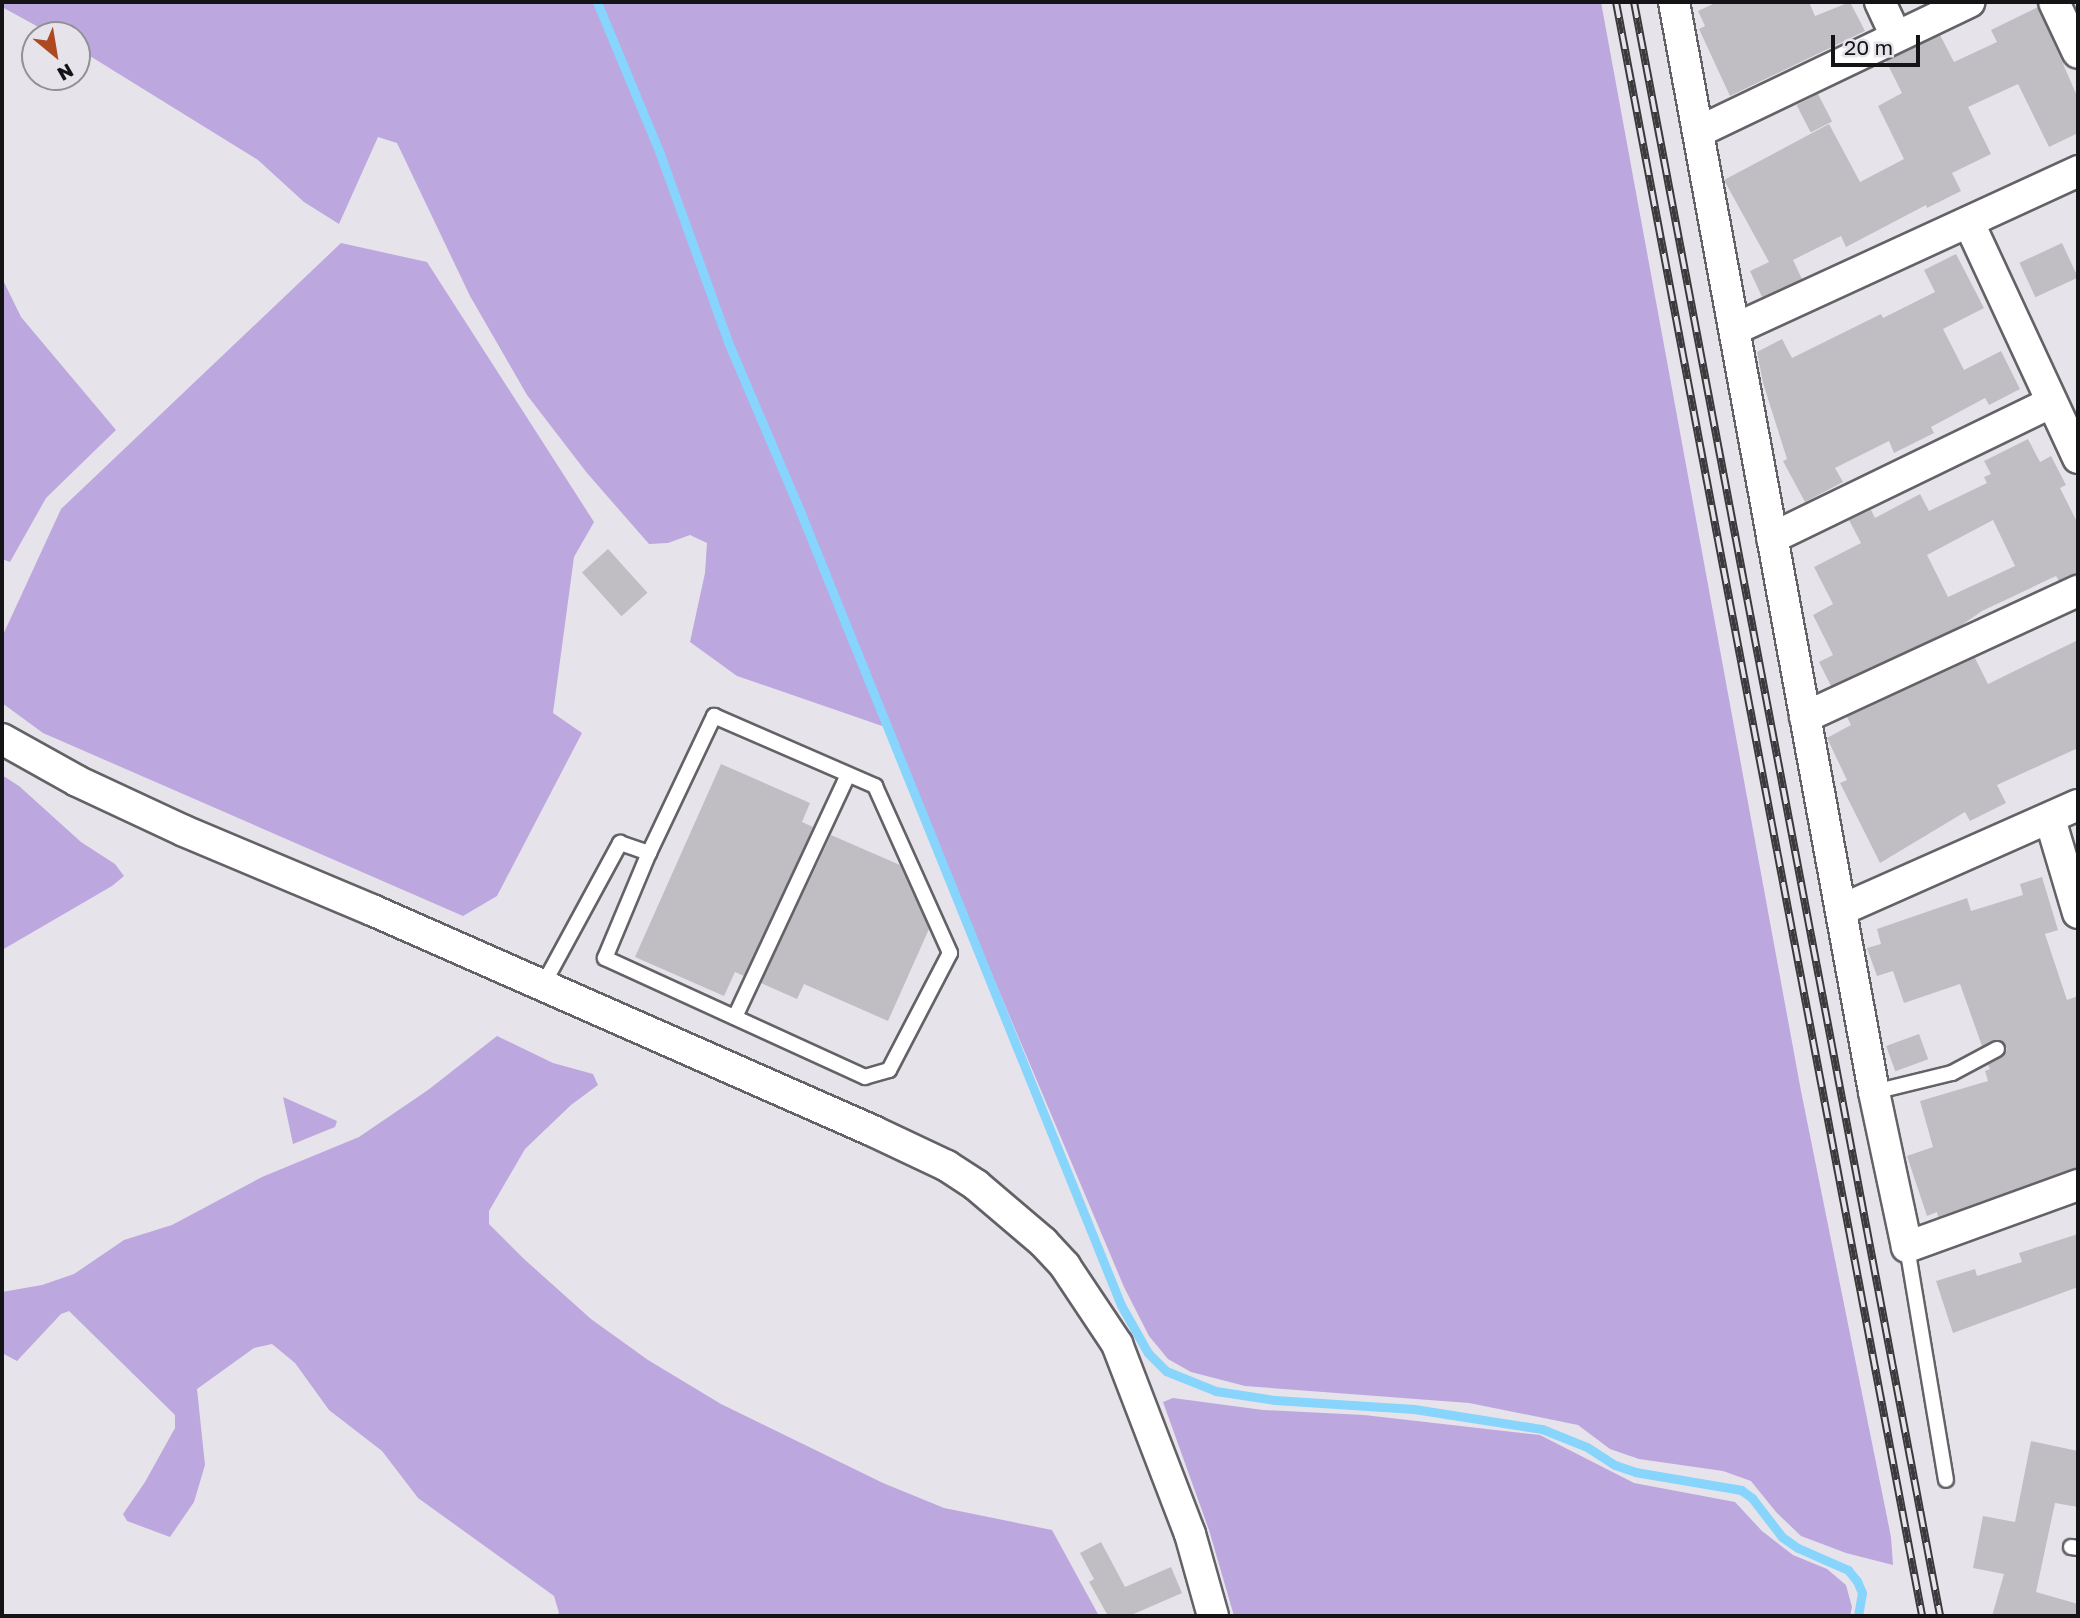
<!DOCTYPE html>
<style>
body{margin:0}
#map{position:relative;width:2080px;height:1618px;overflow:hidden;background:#e6e4ea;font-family:"Golos Text",sans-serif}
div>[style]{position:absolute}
.green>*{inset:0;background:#bda7df}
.stream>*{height:9px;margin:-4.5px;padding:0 4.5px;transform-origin:4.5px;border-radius:4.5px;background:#87d4fc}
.building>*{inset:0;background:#c0bec3;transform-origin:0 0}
.roads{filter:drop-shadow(2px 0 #636267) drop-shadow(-2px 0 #636267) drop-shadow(0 2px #636267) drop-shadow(0 -2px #636267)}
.lane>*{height:14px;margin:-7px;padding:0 7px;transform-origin:7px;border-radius:7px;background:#fff}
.street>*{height:30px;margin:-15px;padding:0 15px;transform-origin:15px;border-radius:15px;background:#fff}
.rail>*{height:8px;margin-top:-4px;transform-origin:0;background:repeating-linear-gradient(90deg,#e6e4ea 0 16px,#3a393b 0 32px);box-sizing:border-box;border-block:2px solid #3a393b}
span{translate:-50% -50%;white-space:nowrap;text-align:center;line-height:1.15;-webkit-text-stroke:7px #e6e4ea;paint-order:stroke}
.frame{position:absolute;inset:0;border:4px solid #141315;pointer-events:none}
.north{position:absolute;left:21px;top:21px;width:70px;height:70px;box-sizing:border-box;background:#e6e4ea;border:2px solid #929095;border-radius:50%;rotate:150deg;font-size:19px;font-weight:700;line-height:28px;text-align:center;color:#141315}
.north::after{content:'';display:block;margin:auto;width:24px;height:32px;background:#ae4820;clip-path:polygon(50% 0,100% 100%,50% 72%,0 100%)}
.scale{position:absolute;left:1831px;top:35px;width:89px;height:32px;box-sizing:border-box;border:4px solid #141315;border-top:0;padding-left:9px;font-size:21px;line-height:24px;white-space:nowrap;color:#141315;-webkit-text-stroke:5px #e6e4ea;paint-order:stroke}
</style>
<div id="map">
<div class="green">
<div style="clip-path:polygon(2px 2px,1601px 2px,1801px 1091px,1891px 1537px,1893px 1565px,1846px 1553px,1801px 1536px,1776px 1512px,1751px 1481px,1723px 1471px,1639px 1459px,1610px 1449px,1578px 1425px,1469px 1403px,1245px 1386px,1191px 1372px,1168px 1359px,1149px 1336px,1124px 1287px,888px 728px,737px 676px,690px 642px,705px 573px,707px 543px,690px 535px,668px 543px,649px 544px,587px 473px,527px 395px,470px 296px,397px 143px,378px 137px,339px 224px,304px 202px,258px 160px,77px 48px,77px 35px,53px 35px,2px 7px)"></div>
<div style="clip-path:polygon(341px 243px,427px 262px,594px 522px,574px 557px,553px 713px,582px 733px,497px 896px,463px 916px,43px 733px,2px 703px,2px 637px,61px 509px)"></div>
<div style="clip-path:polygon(2px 278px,21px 317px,116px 430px,46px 498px,10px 562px,2px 559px)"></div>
<div style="clip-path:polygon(2px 775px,19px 786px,81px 842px,115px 864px,124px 876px,112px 886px,2px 950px)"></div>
<div style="clip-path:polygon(497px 1036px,553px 1063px,593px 1074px,598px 1085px,571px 1105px,525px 1149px,489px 1211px,489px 1224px,524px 1259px,591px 1319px,648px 1360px,721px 1404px,883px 1483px,944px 1508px,1052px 1530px,1099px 1616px,556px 1616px,559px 1613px,554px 1596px,418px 1498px,382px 1451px,329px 1410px,295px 1363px,272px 1344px,254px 1348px,197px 1389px,205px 1465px,194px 1502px,170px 1537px,127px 1521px,123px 1514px,145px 1482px,175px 1428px,175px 1415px,69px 1311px,61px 1314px,17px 1361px,2px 1353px,2px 1292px,42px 1285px,74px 1274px,124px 1240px,172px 1225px,262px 1177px,359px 1137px,428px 1090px)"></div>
<div style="clip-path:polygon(283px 1097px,337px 1121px,335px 1127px,293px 1144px)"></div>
<div style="clip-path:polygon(1173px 1398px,1263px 1410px,1364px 1415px,1540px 1435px,1634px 1483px,1735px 1502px,1762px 1531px,1793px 1555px,1827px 1569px,1846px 1585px,1852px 1607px,1850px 1616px,1234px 1616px,1209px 1530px,1163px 1402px)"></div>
</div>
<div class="stream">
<div style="left:597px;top:2px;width:161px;rotate:67.4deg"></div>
<div style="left:659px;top:151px;width:203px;rotate:70.1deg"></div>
<div style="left:728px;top:342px;width:184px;rotate:66.9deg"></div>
<div style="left:800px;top:511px;width:856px;rotate:67.99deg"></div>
<div style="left:1121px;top:1305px;width:55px;rotate:60.6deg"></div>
<div style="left:1148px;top:1353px;width:25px;rotate:45deg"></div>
<div style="left:1166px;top:1371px;width:54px;rotate:21.8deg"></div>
<div style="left:1216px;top:1391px;width:60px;rotate:8.7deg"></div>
<div style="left:1275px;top:1400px;width:139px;rotate:3.7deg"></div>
<div style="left:1414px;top:1409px;width:130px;rotate:8.9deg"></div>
<div style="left:1542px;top:1429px;width:48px;rotate:21.8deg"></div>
<div style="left:1587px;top:1447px;width:33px;rotate:33deg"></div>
<div style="left:1615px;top:1465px;width:21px;rotate:19deg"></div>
<div style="left:1635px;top:1472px;width:108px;rotate:9.6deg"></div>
<div style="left:1741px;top:1490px;width:14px;rotate:36deg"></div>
<div style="left:1752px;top:1498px;width:49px;rotate:52.4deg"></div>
<div style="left:1782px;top:1537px;width:19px;rotate:35deg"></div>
<div style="left:1798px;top:1548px;width:55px;rotate:23.7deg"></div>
<div style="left:1848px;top:1570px;width:14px;rotate:51deg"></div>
<div style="left:1857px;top:1581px;width:13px;rotate:67deg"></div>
<div style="left:1862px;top:1593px;width:23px;rotate:100deg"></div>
</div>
<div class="building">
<div style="clip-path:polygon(1717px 2px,1809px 2px,1815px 16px,1850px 2px,1865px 31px,1730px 96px,1699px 29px,1705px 26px,1698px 11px)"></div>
<div style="clip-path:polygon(2038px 7px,2078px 98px,2078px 133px,2049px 147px,2018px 84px,1968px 107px,1991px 154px,1952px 173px,1961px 191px,1927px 208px,1926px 205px,1846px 247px,1841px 236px,1793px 260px,1802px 279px,1762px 297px,1750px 271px,1769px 262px,1724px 180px,1829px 124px,1860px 182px,1904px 159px,1878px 106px,1902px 93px,1886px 61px,1940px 35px,1954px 62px,1997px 42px,1991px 30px)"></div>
<div style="left:1818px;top:94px;width:31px;height:24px;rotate:63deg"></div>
<div style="left:2062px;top:243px;width:38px;height:47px;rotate:65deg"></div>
<div style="clip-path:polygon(1956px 254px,1984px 308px,1943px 329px,1964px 370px,2001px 351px,2020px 389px,1989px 405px,1985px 398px,1931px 427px,1934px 433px,1894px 453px,1889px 441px,1835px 468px,1843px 482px,1805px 502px,1783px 461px,1787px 459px,1763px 383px,1757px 352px,1782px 339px,1792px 358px,1881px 314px,1883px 318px,1935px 292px,1924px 270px)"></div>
<div style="clip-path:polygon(evenodd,2028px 439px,2040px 462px,2051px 456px,2066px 485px,2060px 488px,2078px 524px,2078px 573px,2059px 581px,2056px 576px,1982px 611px,1959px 627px,1831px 686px,1819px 662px,1833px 655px,1813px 615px,1833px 604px,1814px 567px,1861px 543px,1849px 520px,1871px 510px,1875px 518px,1920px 494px,1929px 511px,1987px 483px,1984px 477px,1991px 474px,1984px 461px,2028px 439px,1993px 520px,2015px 566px,1948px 597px,1927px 555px,1993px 520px)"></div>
<div style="left:608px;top:549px;width:59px;height:35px;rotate:48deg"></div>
<div style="clip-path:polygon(2078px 640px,2078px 748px,1997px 785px,2006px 803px,1970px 821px,1965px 812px,1880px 863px,1840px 783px,1847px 780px,1827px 738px,1851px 725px,1847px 717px,1975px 658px,1988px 684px)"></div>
<div style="clip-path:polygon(721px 764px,810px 803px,802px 822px,813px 827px,744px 976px,735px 972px,724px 996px,635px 957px)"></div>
<div style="clip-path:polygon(831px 835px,900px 865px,929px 929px,888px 1021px,804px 984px,797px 999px,761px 983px)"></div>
<div style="clip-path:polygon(2042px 877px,2058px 930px,2045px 934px,2067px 1000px,2078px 996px,2078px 1168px,1938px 1217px,1937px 1212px,1927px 1216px,1907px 1156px,1933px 1147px,1920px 1101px,1988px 1081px,1985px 1071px,1990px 1069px,1988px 1065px,2002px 1057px,2007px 1049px,1998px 1040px,1982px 1046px,1960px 984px,1904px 1003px,1893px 971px,1877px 976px,1867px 948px,1881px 944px,1877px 929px,1967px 898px,1971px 911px,2023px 895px,2020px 884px)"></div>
<div style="left:1919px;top:1034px;width:27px;height:35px;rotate:70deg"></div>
<div style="clip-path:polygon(2078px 1234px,2078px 1287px,1953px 1333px,1936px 1281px,1975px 1269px,1977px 1276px,2022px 1262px,2019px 1253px)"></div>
<div style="clip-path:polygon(2031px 1441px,2078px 1451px,2078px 1507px,2055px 1503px,2036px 1592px,2078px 1604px,2078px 1616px,1992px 1616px,2004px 1574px,1973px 1568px,1983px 1516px,2015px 1522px)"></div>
<div style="clip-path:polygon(1101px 1542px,1125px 1587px,1171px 1567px,1182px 1593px,1129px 1616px,1108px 1616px,1089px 1582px,1094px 1579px,1080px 1553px)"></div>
</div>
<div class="roads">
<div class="lane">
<div style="left:543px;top:985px;width:162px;rotate:-61.5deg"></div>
<div style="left:620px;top:843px;width:31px;rotate:19deg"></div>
<div style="left:649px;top:853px;width:152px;rotate:-64.6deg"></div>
<div style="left:714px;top:716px;width:176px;rotate:23.5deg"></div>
<div style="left:875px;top:786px;width:183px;rotate:65.8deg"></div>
<div style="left:950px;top:953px;width:132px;rotate:117.5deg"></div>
<div style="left:889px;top:1070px;width:25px;rotate:164deg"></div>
<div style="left:865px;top:1077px;width:286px;rotate:-155.4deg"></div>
<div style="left:605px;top:958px;width:114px;rotate:-67.3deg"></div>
<div style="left:735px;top:1017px;width:267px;rotate:-65deg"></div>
<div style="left:1874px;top:1092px;width:80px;rotate:-13.7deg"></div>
<div style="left:1952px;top:1073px;width:51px;rotate:-28.1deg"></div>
<div style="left:1907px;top:1247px;width:236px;rotate:80.5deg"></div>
<div style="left:2071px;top:1547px;width:7px;rotate:8deg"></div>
</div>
<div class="street">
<div style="left:1674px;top:2px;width:1108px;rotate:79.6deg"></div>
<div style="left:1874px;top:1092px;width:158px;rotate:78deg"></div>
<div style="left:1907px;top:1247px;width:182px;rotate:-19.9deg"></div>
<div style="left:1880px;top:2px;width:38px;rotate:65deg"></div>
<div style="left:2054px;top:2px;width:56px;rotate:64.8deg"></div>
<div style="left:1698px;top:132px;width:301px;rotate:-25.6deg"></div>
<div style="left:1969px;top:223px;width:259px;rotate:65.1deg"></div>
<div style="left:1735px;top:329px;width:378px;rotate:-24.7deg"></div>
<div style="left:1772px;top:538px;width:311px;rotate:-25.9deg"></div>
<div style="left:1805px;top:717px;width:301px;rotate:-24.8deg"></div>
<div style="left:2px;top:739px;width:86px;rotate:29.2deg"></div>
<div style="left:77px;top:781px;width:118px;rotate:25deg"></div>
<div style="left:184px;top:831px;width:204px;rotate:22.8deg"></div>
<div style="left:372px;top:910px;width:548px;rotate:23.8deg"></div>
<div style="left:873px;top:1131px;width:82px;rotate:25.3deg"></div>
<div style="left:947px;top:1166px;width:35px;rotate:33deg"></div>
<div style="left:976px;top:1185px;width:88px;rotate:40.4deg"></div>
<div style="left:1043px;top:1242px;width:33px;rotate:47deg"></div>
<div style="left:1065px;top:1266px;width:94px;rotate:56.3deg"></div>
<div style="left:1117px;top:1344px;width:204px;rotate:69deg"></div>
<div style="left:1190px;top:1534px;width:85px;rotate:74.3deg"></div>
<div style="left:2050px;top:819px;width:98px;rotate:73.4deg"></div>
<div style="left:1841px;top:910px;width:259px;rotate:-23.9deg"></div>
</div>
</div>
<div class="rail">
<div style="left:1616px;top:2px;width:1643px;rotate:79.26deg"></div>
<div style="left:1634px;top:2px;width:1643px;rotate:79.26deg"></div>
</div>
<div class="frame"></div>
<div class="north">N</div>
<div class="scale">20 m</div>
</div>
